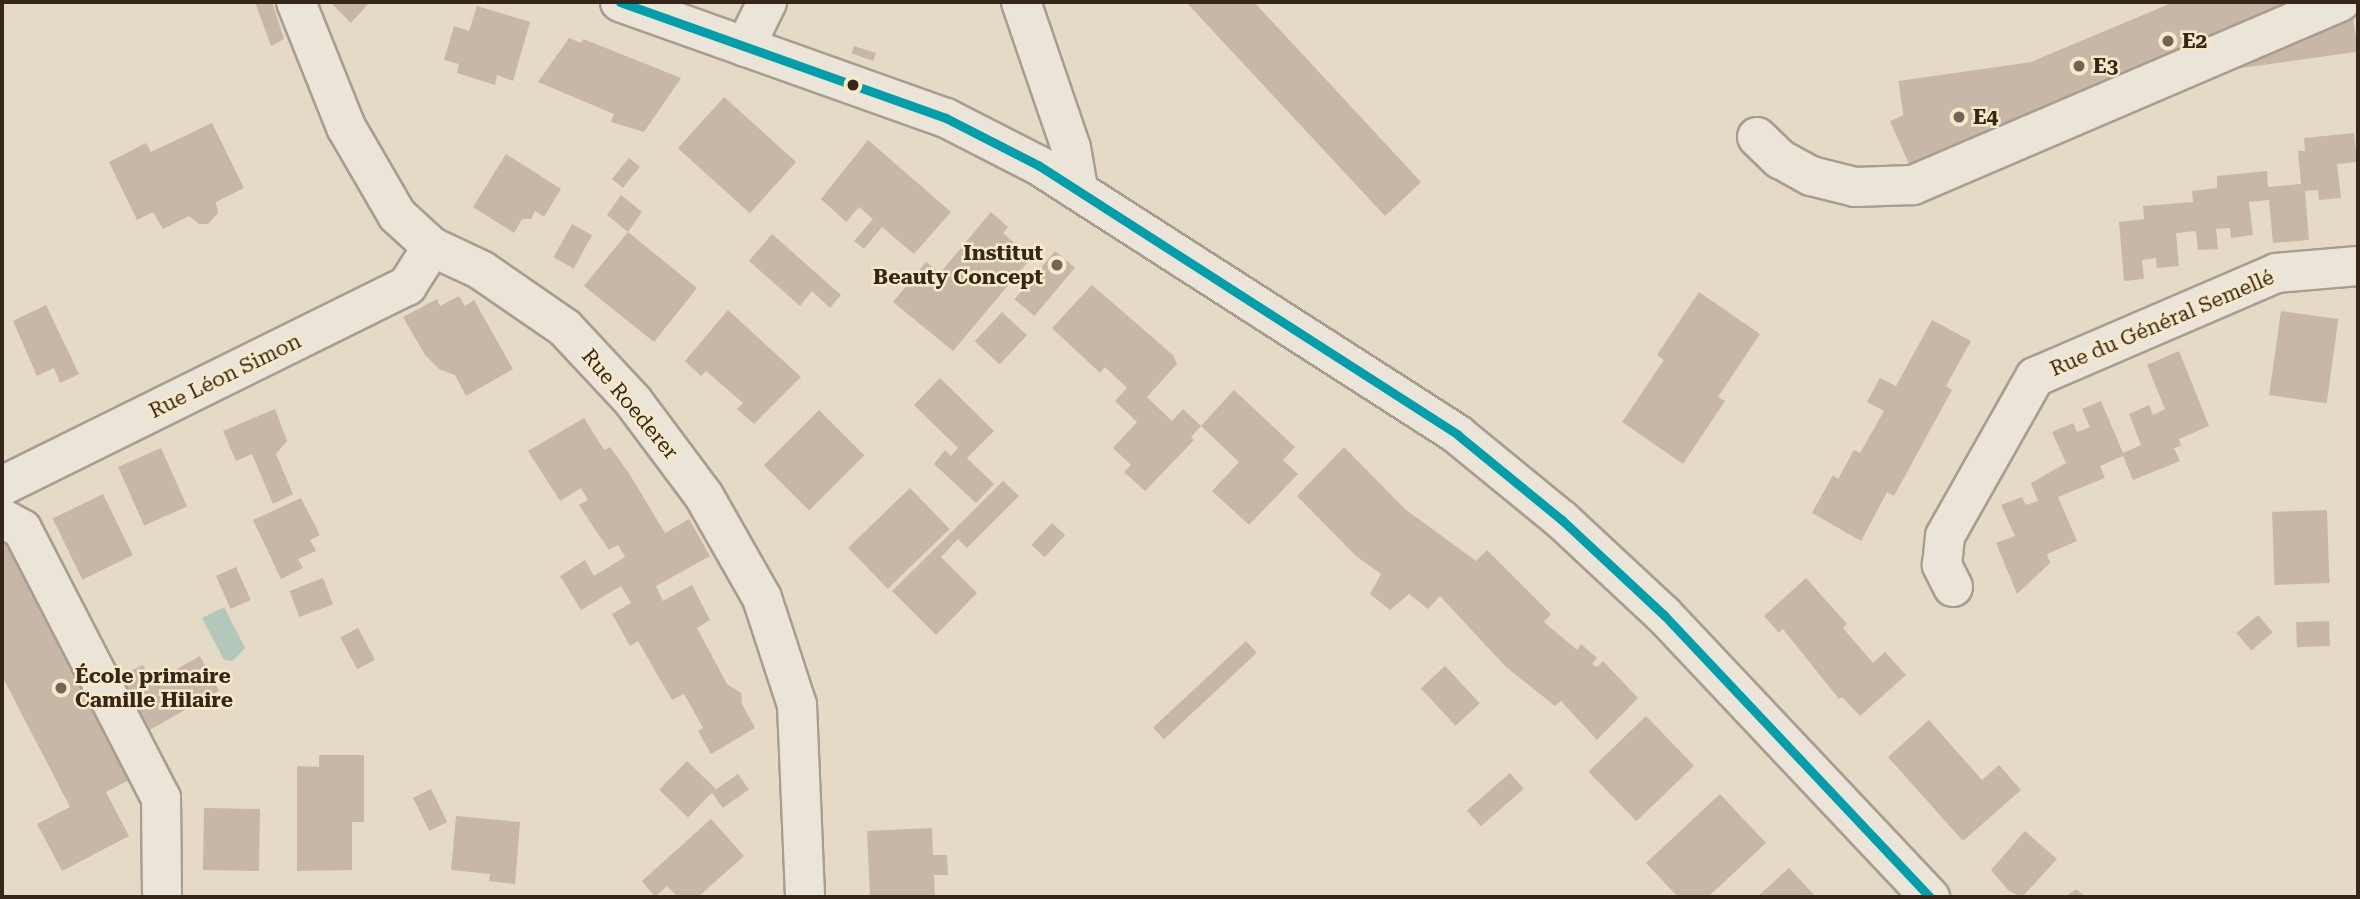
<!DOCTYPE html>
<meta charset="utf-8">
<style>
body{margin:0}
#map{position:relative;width:2360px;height:899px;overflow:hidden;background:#e4dac6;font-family:"Roboto Serif",serif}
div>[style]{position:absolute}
.water>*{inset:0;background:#b3c8ba}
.building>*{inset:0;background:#c8b7a7;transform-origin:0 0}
.roads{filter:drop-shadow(2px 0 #a89e90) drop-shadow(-2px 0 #a89e90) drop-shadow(0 2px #a89e90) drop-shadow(0 -2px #a89e90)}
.minor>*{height:38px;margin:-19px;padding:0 19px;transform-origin:19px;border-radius:19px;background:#ebe5d9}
.bus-1>*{height:9px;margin:-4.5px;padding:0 4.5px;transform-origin:4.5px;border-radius:4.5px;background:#039eaa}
.dots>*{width:19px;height:19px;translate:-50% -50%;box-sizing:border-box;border:4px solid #f8e9c9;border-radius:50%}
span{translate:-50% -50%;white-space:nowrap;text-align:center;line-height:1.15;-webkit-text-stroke:5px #f8e9c9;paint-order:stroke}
.poi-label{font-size:21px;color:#362619;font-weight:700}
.left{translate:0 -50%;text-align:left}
.right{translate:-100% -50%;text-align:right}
.street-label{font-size:21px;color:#362619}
.frame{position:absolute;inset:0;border:4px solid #362619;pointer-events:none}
</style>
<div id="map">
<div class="water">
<div style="clip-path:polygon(224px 607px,245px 648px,233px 661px,224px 660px,202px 618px)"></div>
</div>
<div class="building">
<div style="clip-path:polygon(255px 2px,272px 2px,284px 39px,271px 46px)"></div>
<div style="clip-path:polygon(330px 2px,370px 2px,351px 23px)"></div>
<div style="clip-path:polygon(1186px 2px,1254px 2px,1421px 182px,1385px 216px)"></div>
<div style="clip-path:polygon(2174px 2px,2292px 2px,1909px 164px,1890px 121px)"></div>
<div style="clip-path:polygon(477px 6px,530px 22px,513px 81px,497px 75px,495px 85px,457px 73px,459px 64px,444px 60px,454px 26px,469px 31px)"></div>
<div style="left:2353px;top:17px;width:35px;height:459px;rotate:82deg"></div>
<div style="clip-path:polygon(569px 38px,581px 43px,583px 39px,681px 78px,644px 132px,611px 122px,614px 114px,538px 82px)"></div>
<div style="left:854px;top:46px;width:23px;height:8px;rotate:18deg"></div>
<div style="left:724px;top:97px;width:97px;height:69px;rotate:42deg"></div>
<div style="clip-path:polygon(212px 123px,244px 188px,216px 202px,218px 213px,208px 224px,199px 224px,189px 216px,163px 229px,153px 212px,137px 220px,109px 162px,146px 143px,151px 152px)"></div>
<div style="clip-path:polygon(2354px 133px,2357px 162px,2337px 164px,2341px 198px,2319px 200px,2318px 190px,2305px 191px,2309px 240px,2273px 243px,2269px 200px,2249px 202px,2253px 235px,2231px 238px,2230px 228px,2216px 229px,2218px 249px,2198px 250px,2196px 231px,2176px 233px,2179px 266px,2157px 268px,2156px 258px,2142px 260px,2144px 279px,2124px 281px,2119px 222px,2144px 219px,2143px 206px,2193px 202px,2192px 191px,2217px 188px,2217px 176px,2267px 171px,2268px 187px,2301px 184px,2298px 151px,2305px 151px,2304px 138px)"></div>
<div style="clip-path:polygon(868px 140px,951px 212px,914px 254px,882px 227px,864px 249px,854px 241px,873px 219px,859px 207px,846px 222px,821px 199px)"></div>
<div style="clip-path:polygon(506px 154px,561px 189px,544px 217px,535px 211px,531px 219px,522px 219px,514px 233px,473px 207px)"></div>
<div style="left:629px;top:158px;width:14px;height:27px;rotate:39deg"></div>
<div style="clip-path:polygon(621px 195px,642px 212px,628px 232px,697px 288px,654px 342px,584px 286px,628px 232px,607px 215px)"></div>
<div style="clip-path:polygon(991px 212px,1008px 227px,1003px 233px,1031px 258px,953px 351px,893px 302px,926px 262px,940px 273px)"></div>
<div style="left:572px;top:224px;width:23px;height:38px;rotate:29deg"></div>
<div style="clip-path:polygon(772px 234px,841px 295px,830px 308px,812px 291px,800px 306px,749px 261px)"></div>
<div style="left:1055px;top:251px;width:26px;height:63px;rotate:40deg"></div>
<div style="clip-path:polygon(1092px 285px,1173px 355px,1177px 364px,1147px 397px,1172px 421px,1183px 409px,1201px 426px,1191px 437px,1194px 440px,1145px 491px,1124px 472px,1131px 465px,1113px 448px,1137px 422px,1115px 401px,1127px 388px,1105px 367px,1100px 373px,1052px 328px)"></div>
<div style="clip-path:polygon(1699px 292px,1760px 334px,1718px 397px,1725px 401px,1683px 464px,1622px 422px,1664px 360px,1657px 355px)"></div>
<div style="clip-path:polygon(459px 296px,465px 306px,474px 300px,513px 369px,466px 396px,455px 375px,439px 369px,425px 355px,403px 317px,437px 299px,440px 306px)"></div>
<div style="clip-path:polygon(46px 305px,79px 374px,60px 383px,54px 368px,37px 376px,13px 321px)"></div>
<div style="clip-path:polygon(728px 310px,801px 377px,754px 424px,737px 409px,743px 403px,706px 371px,701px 376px,685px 361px)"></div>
<div style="left:2281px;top:311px;width:58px;height:85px;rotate:8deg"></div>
<div style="left:1002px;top:312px;width:34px;height:40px;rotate:43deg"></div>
<div style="clip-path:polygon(1932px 320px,1971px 341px,1946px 386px,1952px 390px,1894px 496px,1887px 492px,1861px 541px,1812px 513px,1833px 475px,1838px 479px,1854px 450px,1860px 453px,1884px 411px,1867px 402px,1880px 378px,1896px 386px)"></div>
<div style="clip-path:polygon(2179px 351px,2209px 426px,2179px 439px,2181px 446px,2174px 448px,2180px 461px,2133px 480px,2123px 456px,2100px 466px,2105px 478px,2058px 497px,2077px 541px,2047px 554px,2050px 563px,2017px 594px,1996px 543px,2015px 536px,2001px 505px,2022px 497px,2026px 505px,2038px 501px,2031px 483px,2066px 463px,2052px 432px,2073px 423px,2077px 432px,2090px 427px,2082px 409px,2101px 401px,2123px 453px,2141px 445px,2129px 414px,2149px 405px,2153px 415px,2165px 409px,2147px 365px)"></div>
<div style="clip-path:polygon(940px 378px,994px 431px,967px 458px,994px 484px,976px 503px,934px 464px,945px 450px,951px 456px,958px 448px,914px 405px)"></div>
<div style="clip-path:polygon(1234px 390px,1295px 447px,1283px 460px,1298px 474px,1249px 525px,1212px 491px,1239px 462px,1201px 426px)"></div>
<div style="clip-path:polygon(275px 409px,287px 441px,276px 454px,293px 494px,273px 504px,252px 454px,236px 461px,223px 431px)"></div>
<div style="left:819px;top:410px;width:64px;height:78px;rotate:45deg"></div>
<div style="clip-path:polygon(584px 418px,604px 450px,610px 447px,630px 475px,665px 533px,689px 519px,710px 556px,656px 586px,663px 601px,692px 585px,710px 620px,697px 628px,727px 684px,741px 693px,742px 704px,755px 728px,711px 754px,698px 731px,703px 728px,684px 694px,672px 700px,638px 641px,630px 646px,612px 614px,631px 603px,621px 586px,581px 610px,560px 576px,585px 560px,594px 576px,625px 557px,618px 545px,609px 550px,594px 528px,579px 505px,588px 500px,581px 488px,560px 501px,528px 451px)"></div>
<div style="clip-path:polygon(1344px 447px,1405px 509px,1476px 561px,1487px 550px,1551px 614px,1544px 622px,1577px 650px,1581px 644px,1597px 658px,1592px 664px,1597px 667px,1603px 661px,1638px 698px,1597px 740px,1561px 701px,1555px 706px,1506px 667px,1440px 596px,1428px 609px,1409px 594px,1390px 610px,1370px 594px,1381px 574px,1356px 556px,1297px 496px)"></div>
<div style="left:161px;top:448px;width:64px;height:47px;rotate:66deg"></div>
<div style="clip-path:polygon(1003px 481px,1019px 496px,967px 548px,958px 539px,941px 557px,977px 593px,936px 635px,892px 591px)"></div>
<div style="left:910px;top:488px;width:57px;height:86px;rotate:46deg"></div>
<div style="left:103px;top:494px;width:68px;height:56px;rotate:64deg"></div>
<div style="clip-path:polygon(301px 498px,320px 535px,310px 540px,316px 551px,298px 559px,303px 568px,281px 579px,253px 520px)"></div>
<div style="left:2327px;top:510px;width:73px;height:55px;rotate:88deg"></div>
<div style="left:1052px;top:523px;width:18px;height:30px;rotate:43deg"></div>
<div style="clip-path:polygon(2px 541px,14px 550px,133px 778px,106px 792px,129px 836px,62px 871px,37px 824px,70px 807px,2px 676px)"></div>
<div style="left:236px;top:567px;width:36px;height:22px;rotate:66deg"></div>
<div style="left:323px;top:578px;width:28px;height:36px;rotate:69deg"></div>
<div style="clip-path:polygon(1806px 578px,1847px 624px,1843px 628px,1873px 663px,1885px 652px,1906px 675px,1860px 716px,1842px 697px,1839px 699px,1783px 629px,1779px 633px,1764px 616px)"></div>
<div style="left:2258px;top:615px;width:23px;height:28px;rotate:50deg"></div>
<div style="left:2329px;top:621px;width:25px;height:33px;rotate:88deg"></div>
<div style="left:358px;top:628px;width:36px;height:20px;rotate:62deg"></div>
<div style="left:1246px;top:641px;width:16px;height:127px;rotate:47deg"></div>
<div style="clip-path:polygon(200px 656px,219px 691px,144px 733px,116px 678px,143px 665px,152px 683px)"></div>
<div style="left:1445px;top:666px;width:51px;height:33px;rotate:47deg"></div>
<div style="left:1646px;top:716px;width:69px;height:80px;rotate:46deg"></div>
<div style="clip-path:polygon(1929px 720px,1982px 780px,1999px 765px,2021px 790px,1963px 841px,1888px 757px)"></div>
<div style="clip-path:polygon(319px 755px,364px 755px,364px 822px,352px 822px,352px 870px,297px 871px,297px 766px,319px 767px)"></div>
<div style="left:687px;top:761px;width:40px;height:40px;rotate:44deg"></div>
<div style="left:1510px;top:773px;width:21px;height:57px;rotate:49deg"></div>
<div style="left:738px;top:774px;width:19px;height:32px;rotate:55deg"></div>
<div style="left:431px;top:789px;width:37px;height:20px;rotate:64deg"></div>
<div style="clip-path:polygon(1720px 794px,1766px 843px,1708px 897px,1678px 897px,1646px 863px)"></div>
<div style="left:204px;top:808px;width:56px;height:62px;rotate:1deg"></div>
<div style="clip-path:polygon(456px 816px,520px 822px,515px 884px,489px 881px,490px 874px,451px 870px)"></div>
<div style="clip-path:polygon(711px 819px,744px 856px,698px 897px,678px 897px,667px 886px,655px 897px,642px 881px)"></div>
<div style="clip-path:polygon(932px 828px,933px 855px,947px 855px,948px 875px,934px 875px,935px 895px,870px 897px,867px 831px)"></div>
<div style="clip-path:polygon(2025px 831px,2057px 859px,2022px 897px,2009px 891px,1991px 870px)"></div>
<div style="clip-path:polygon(1789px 868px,1816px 897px,1757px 897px)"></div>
<div style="clip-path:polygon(2076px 889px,2086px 897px,2065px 897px)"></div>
</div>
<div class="roads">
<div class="minor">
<div style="left:296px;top:2px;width:135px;rotate:68.2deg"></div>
<div style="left:346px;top:127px;width:102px;rotate:59.9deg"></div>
<div style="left:397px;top:215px;width:47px;rotate:42.4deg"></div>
<div style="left:432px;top:247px;width:54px;rotate:25.1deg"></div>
<div style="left:481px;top:270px;width:102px;rotate:34.6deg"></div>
<div style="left:565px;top:328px;width:100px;rotate:47deg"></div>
<div style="left:633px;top:401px;width:119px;rotate:53.2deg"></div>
<div style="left:704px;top:496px;width:117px;rotate:60.4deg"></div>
<div style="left:762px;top:598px;width:113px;rotate:71.9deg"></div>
<div style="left:797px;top:705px;width:192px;rotate:87.6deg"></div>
<div style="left:620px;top:2px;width:346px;rotate:19.6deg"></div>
<div style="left:946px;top:118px;width:103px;rotate:27.1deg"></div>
<div style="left:1038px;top:165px;width:499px;rotate:32.7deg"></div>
<div style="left:1458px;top:435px;width:134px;rotate:39.3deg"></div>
<div style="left:1562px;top:520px;width:139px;rotate:43deg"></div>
<div style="left:1664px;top:615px;width:388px;rotate:46.7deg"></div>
<div style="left:1021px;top:2px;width:154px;rotate:71.1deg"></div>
<div style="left:1071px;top:148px;width:41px;rotate:80.1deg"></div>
<div style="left:745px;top:47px;width:50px;rotate:-63.9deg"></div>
<div style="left:1757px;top:137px;width:32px;rotate:44deg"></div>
<div style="left:1780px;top:159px;width:35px;rotate:29deg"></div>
<div style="left:1811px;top:176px;width:45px;rotate:14deg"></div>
<div style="left:1855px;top:187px;width:58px;rotate:-2deg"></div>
<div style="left:1913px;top:185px;width:465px;rotate:-23.2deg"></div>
<div style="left:2px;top:486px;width:452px;rotate:-26.3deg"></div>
<div style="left:407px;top:286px;width:46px;rotate:-57.3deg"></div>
<div style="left:2px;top:518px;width:23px;rotate:29deg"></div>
<div style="left:22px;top:529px;width:303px;rotate:62.7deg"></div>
<div style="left:161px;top:798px;width:99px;rotate:89.4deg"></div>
<div style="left:1953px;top:587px;width:25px;rotate:-117deg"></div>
<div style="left:1942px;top:565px;width:29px;rotate:-84deg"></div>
<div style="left:1945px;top:536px;width:183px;rotate:-60.5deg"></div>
<div style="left:2035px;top:377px;width:262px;rotate:-23.3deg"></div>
<div style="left:2276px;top:273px;width:82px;rotate:-4.9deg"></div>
</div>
</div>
<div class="bus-1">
<div style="left:620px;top:2px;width:346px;rotate:19.6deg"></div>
<div style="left:946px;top:118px;width:103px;rotate:27.1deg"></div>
<div style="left:1038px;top:165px;width:499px;rotate:32.7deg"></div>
<div style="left:1458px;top:435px;width:134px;rotate:39.3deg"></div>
<div style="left:1562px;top:520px;width:139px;rotate:43deg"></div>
<div style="left:1664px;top:615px;width:388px;rotate:46.7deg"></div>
</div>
<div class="dots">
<div style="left:2168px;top:41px;background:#736556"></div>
<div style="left:2079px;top:66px;background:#736556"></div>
<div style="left:853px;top:85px;background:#362619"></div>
<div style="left:1959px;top:117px;background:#736556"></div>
<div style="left:1057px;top:265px;background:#736556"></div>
<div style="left:61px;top:688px;background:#736556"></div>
</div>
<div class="poi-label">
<span class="left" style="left:2182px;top:41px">E2</span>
<span class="left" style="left:2093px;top:66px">E3</span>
<span class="left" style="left:1973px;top:117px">E4</span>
<span class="right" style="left:1043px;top:265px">Institut<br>Beauty Concept</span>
<span class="left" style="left:75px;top:688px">École primaire<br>Camille Hilaire</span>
</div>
<div class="street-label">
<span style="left:2162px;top:323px;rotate:-23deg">Rue du Général Semellé</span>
<span style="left:225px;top:376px;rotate:-26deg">Rue Léon Simon</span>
<span style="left:630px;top:404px;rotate:50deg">Rue Roederer</span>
</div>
<div class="frame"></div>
</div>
